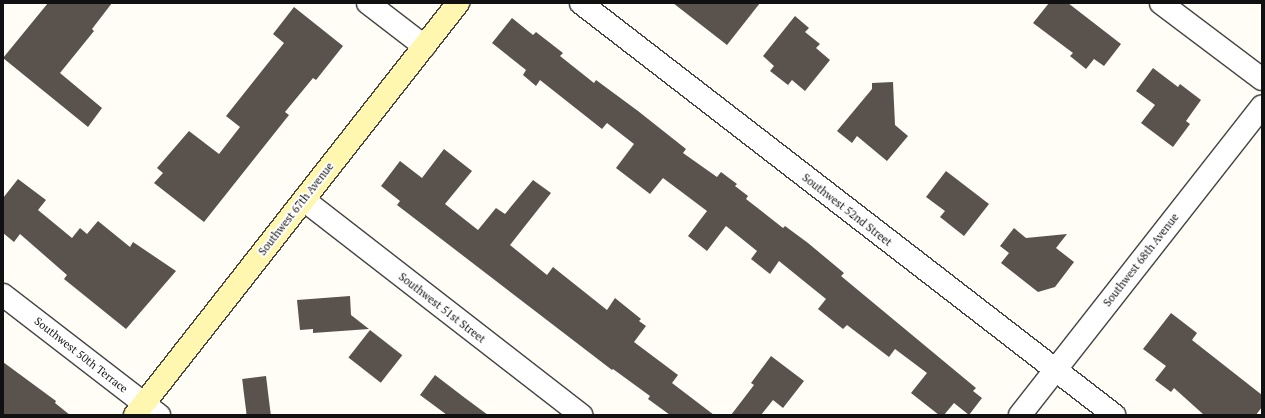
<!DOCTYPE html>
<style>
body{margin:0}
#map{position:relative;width:1265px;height:418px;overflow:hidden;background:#fffdf5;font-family:"PT Serif",serif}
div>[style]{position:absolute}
.building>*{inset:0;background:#5a524d;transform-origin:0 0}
.roads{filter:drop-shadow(1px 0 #444) drop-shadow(-1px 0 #444) drop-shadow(0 1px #444) drop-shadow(0 -1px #444)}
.minor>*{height:22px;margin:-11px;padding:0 11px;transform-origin:11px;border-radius:11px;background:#fff}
.secondary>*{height:22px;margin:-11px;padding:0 11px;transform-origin:11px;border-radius:11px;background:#fff6b0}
span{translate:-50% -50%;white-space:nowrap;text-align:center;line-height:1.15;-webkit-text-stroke:4px #fff;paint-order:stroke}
.street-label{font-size:11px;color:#111}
.frame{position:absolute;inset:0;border:4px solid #111;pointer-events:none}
</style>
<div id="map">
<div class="building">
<div style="clip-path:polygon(48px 3px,112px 3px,92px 29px,94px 31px,60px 73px,102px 108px,88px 127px,3px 58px)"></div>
<div style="clip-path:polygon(673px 3px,760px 3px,727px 45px)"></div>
<div style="clip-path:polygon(1049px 3px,1068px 3px,1121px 44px,1104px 66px,1094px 59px,1086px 69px,1070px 56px,1073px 53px,1033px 23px)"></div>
<div style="clip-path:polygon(294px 7px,343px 46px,316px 80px,313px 78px,285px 112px,289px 115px,204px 222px,154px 183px,163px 173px,157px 168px,189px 131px,219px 154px,240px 127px,226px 116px,284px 43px,273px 34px)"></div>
<div style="clip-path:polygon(795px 16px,809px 28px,805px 32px,820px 44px,816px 48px,830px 60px,805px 91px,792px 80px,788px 85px,770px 71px,774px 66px,763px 56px)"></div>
<div style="clip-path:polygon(512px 18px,533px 35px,536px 32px,563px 53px,560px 56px,594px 83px,596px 80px,638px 111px,686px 149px,683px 153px,717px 177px,721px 172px,737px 184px,735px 186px,748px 196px,746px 199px,783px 228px,785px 226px,808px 243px,844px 273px,841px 276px,976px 388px,973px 391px,982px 398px,969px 415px,954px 403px,944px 415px,939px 415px,911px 393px,927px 373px,895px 349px,889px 357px,847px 325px,843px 329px,818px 309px,826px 299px,779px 261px,770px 274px,751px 259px,757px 251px,726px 226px,707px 251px,688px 236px,707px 211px,663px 178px,650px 194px,616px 168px,634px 144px,607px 123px,602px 129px,540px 80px,536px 86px,523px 75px,526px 70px,492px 43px)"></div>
<div style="clip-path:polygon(1153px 68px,1178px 87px,1180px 84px,1201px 100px,1186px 121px,1190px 124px,1173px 147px,1141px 123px,1155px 105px,1136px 91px)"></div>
<div style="clip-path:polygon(893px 82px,895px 125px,908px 136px,887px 161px,857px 136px,852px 143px,837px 131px,872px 89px,872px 83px)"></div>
<div style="clip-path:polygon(444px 149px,472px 171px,445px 204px,478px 230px,496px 208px,505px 214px,533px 180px,551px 193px,510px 245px,547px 275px,553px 267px,607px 310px,615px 298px,641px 319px,639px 321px,646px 326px,634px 342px,678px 375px,672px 383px,714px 415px,670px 415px,648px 399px,650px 396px,613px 369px,612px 370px,397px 205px,400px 201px,381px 186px,400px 161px,422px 178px)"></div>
<div style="clip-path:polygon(946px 171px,989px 204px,964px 236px,940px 217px,945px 211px,926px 197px)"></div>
<div style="clip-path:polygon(18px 179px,46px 200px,38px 210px,72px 238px,80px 228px,87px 234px,98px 221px,130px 247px,133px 242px,176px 271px,126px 329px,64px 279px,67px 275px,20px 234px,14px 242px,3px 233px,3px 198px)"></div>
<div style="clip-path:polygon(1014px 228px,1026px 238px,1067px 234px,1056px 248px,1074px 262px,1055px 287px,1038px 292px,1001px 263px,1009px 253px,1000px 246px)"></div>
<div style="clip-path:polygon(350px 296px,351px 315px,369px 329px,313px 333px,313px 329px,300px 330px,297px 300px)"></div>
<div style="clip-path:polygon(1171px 313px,1197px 333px,1192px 340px,1262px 395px,1262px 407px,1256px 415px,1204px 415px,1174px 388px,1171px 392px,1155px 380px,1166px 366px,1143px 349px)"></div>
<div style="left:370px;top:330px;width:41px;height:35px;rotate:38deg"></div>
<div style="clip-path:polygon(771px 356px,804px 381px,783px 408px,773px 400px,761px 415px,731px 415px,754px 385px,751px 383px)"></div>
<div style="clip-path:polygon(3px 362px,56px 401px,55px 403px,70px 415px,3px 415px)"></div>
<div style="clip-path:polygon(435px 375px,465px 398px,488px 415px,447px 415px,420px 395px)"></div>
<div style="left:266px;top:376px;width:39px;height:24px;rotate:83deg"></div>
</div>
<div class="roads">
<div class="minor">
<div style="left:368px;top:3px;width:71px;rotate:37.5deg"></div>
<div style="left:581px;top:3px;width:674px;rotate:37.7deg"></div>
<div style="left:1161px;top:3px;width:126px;rotate:37deg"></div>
<div style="left:304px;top:200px;width:351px;rotate:37.8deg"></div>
<div style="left:3px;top:295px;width:197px;rotate:37.6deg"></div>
<div style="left:1020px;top:415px;width:392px;rotate:-51.9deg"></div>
</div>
<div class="secondary">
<div style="left:135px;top:415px;width:524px;rotate:-51.9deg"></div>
</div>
</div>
<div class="street-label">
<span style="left:296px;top:209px;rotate:-52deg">Southwest 67th Avenue</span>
<span style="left:847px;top:210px;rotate:38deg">Southwest 52nd Street</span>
<span style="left:1141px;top:260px;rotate:-52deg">Southwest 68th Avenue</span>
<span style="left:442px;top:308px;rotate:38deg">Southwest 51st Street</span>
<span style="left:81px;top:355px;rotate:38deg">Southwest 50th Terrace</span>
</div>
<div class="frame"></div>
</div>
